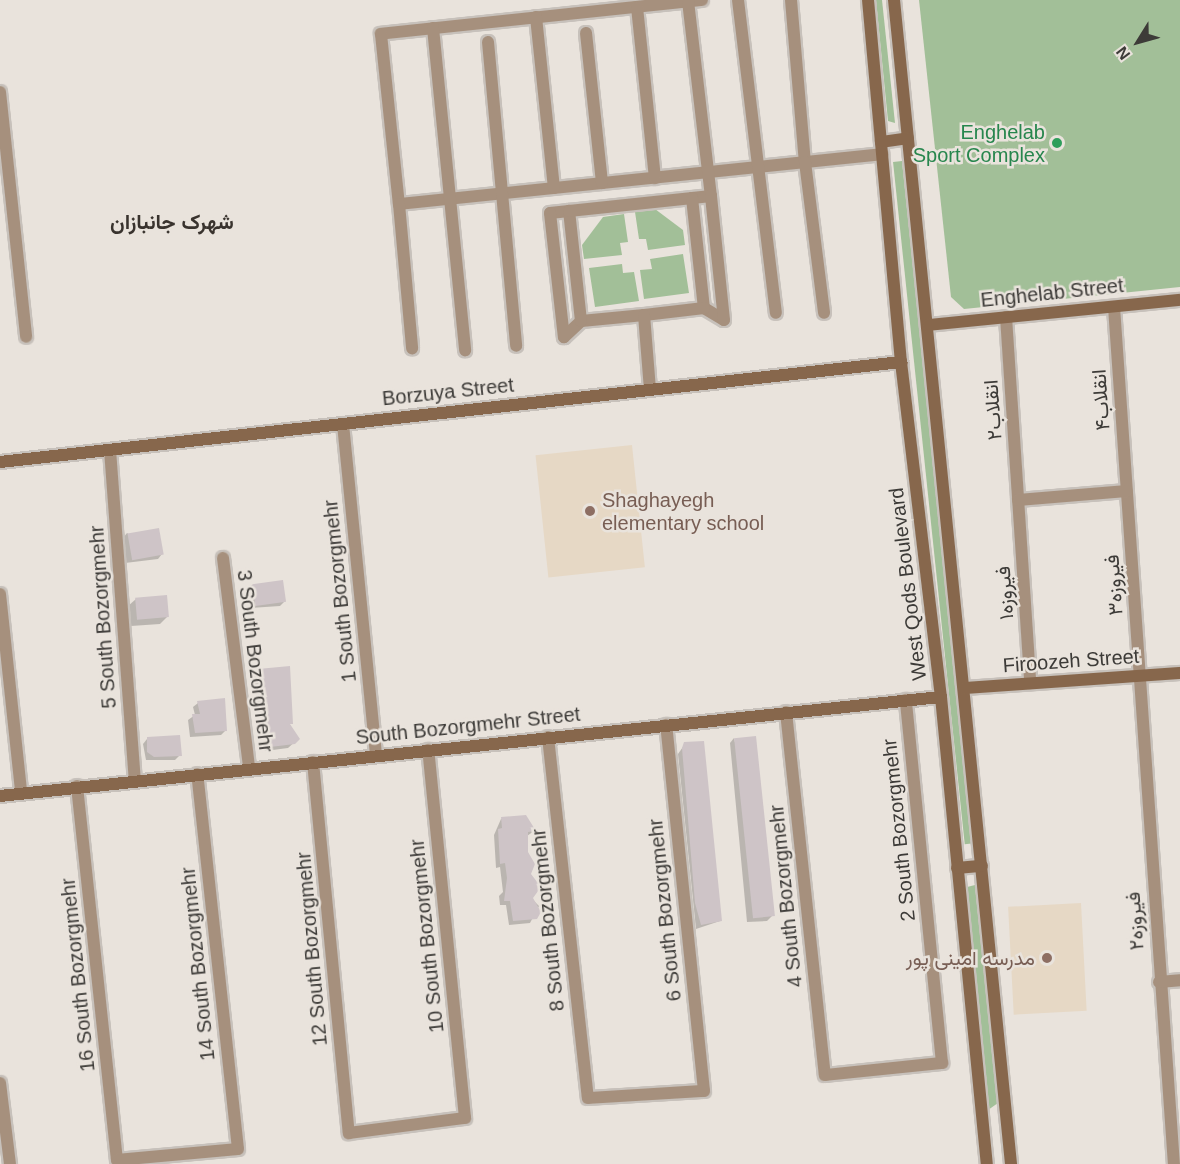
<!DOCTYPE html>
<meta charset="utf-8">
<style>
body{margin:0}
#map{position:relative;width:1180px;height:1164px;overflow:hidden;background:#e9e3dc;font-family:Arial,Vazirmatn,sans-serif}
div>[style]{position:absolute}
.education>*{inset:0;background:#e6d8c5;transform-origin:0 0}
.green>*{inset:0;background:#a2bf98;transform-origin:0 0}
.shadow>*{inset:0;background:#0003}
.building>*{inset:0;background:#cec4c7;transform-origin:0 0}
.roads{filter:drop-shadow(2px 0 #c7c1bb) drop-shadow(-2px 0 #c7c1bb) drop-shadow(0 2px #c7c1bb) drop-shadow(0 -2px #c7c1bb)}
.street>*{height:12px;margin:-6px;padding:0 6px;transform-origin:6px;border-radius:6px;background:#a6907d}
.secondary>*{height:12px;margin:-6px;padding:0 6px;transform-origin:6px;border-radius:6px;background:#87674c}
.dots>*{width:16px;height:16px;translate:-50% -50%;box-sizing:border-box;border:3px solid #e9e3dc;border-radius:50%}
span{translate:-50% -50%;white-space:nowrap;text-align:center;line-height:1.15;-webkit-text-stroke:5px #e9e3dc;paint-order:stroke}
.leisure-label{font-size:20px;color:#27864d}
.right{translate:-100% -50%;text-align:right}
.street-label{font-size:20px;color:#3d3b38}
.education-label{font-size:20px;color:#785e54}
.left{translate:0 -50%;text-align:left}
.neighbourhood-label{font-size:21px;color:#39332e;font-weight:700}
.north{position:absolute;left:1108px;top:12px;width:60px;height:60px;-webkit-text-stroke:4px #e9e3dc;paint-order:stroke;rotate:233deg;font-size:16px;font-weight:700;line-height:24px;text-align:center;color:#3d3b38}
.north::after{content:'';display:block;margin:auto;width:21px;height:27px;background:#3d3b38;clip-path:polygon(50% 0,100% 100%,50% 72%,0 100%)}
</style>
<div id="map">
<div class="education">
<div style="left:632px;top:445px;width:123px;height:97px;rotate:84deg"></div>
<div style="left:1081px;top:903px;width:108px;height:73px;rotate:87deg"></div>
</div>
<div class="green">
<div style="clip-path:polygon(876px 0,882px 0,895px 123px,888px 121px)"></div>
<div style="clip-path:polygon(919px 0,1180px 0,1180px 287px,964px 309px,951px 297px)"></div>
<div style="left:902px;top:161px;width:686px;height:9px;rotate:84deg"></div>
<div style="clip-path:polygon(655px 209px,683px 230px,685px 245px,648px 250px,646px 239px,639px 239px,635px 212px)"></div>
<div style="clip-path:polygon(624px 214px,628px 242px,620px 243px,622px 255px,584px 259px,582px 245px,603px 217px)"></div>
<div style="clip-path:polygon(683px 254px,689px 293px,644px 299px,640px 270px,652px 269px,650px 259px)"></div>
<div style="clip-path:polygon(622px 264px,623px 273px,634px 272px,639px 301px,595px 307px,589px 268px)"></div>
<div style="clip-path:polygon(975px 885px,998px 1103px,988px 1110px,967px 887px)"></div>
</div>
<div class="shadow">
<div style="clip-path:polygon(127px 533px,162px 554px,158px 559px,125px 563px,123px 538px)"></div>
<div style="clip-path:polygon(252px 585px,285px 601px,280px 606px,250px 608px,248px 589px)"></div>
<div style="clip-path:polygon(136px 599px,167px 617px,160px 624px,131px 626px,128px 606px)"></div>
<div style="clip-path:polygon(259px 671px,298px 739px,288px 748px,265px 751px,261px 746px,254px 675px)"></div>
<div style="clip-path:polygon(198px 703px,226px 730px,221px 735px,190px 737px,188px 720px,195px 715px,193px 707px)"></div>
<div style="clip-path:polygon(734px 738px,772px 916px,767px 921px,747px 922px,730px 743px)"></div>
<div style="clip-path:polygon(147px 739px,180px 755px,175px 760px,146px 760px,143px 744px)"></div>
<div style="clip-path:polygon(685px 744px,720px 921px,696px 929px,678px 754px)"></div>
<div style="clip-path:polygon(525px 817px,534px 831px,527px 836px,529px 874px,531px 898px,539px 906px,530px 923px,509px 925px,506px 905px,500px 905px,499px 896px,503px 892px,500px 867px,496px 868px,494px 835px,501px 819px)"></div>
</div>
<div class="building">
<div style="left:159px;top:528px;width:27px;height:32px;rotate:80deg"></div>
<div style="left:283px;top:580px;width:22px;height:31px;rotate:82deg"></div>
<div style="left:167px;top:595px;width:22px;height:32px;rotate:85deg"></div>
<div style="clip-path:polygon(290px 666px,293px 724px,290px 724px,300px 739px,295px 744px,270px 747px,261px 722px,258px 669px)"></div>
<div style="clip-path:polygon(225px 698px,227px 731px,195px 733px,192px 714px,200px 714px,197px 701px)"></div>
<div style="clip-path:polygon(180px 735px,182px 756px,154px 757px,147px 752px,147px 737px)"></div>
<div style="left:756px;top:736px;width:181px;height:22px;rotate:84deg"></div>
<div style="clip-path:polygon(704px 741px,722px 921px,701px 925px,695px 903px,682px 748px,684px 742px)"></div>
<div style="clip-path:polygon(526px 815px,536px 831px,528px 832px,528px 852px,535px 864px,531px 874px,541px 887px,533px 898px,541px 912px,537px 919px,513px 921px,510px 901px,504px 901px,507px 878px,505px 863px,500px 864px,498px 829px,502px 828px,501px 817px)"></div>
</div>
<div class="roads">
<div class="street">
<div style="left:702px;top:0;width:323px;rotate:174deg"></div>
<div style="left:381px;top:34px;width:171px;rotate:84deg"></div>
<div style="left:399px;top:204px;width:486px;rotate:-5.9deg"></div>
<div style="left:738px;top:0;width:315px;rotate:83.1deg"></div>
<div style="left:791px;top:0;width:163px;rotate:85.1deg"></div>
<div style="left:805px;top:162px;width:152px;rotate:82.8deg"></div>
<div style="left:688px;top:1px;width:196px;rotate:83.3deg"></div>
<div style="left:711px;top:196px;width:19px;rotate:174deg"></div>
<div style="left:637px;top:7px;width:172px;rotate:84deg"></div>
<div style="left:536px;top:17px;width:172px;rotate:84deg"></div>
<div style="left:433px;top:28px;width:324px;rotate:84.3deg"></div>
<div style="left:586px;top:33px;width:151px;rotate:83.9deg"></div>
<div style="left:488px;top:42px;width:305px;rotate:84.7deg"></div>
<div style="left:0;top:92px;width:246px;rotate:83.9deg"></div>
<div style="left:399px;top:204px;width:145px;rotate:84.8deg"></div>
<div style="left:569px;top:211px;width:19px;rotate:174deg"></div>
<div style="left:550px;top:213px;width:125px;rotate:83.6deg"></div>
<div style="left:564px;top:337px;width:23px;rotate:-43deg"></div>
<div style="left:1114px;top:307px;width:859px;rotate:86deg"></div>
<div style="left:704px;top:308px;width:23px;rotate:31deg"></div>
<div style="left:724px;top:320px;width:125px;rotate:-96deg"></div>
<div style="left:644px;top:315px;width:63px;rotate:174.6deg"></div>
<div style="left:581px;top:321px;width:111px;rotate:-96.2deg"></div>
<div style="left:569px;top:211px;width:124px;rotate:-6deg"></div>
<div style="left:692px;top:198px;width:111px;rotate:83.8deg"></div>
<div style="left:704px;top:308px;width:60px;rotate:173.3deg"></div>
<div style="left:644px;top:315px;width:74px;rotate:85.4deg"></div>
<div style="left:1006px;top:317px;width:367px;rotate:86.2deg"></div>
<div style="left:343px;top:424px;width:333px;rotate:84.3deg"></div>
<div style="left:110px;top:450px;width:331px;rotate:85.7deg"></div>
<div style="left:1018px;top:500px;width:109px;rotate:-4.7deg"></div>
<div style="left:223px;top:558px;width:212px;rotate:82.9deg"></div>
<div style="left:0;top:594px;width:199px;rotate:83.9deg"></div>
<div style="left:786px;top:712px;width:365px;rotate:83.9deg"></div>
<div style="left:825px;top:1075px;width:118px;rotate:-5.9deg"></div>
<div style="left:942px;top:1063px;width:365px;rotate:-95.7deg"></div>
<div style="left:548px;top:737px;width:363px;rotate:83.7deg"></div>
<div style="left:588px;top:1098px;width:116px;rotate:-3.5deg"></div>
<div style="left:704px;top:1091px;width:368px;rotate:-95.9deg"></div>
<div style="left:313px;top:762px;width:373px;rotate:84.5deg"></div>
<div style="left:349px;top:1133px;width:117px;rotate:-7.4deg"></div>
<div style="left:465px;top:1118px;width:370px;rotate:-95.7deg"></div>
<div style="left:77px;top:786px;width:376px;rotate:83.9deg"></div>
<div style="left:117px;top:1160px;width:121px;rotate:-5.2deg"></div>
<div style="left:238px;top:1149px;width:377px;rotate:-96.2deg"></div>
<div style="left:1159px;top:982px;width:21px;rotate:-5deg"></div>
<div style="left:0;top:1083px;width:82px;rotate:83deg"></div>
</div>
<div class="secondary">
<div style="left:868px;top:0;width:364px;rotate:84.8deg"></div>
<div style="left:901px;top:362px;width:337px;rotate:83.2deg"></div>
<div style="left:941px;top:697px;width:469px;rotate:84.4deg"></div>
<div style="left:894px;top:0;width:1170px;rotate:84.26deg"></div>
<div style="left:881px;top:142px;width:27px;rotate:-8deg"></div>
<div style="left:928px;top:325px;width:253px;rotate:-5.7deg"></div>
<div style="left:0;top:462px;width:907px;rotate:-6.33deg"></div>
<div style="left:964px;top:688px;width:217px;rotate:-4deg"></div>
<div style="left:0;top:796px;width:946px;rotate:-6.01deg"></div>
<div style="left:957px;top:868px;width:25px;rotate:-5deg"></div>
</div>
</div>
<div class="dots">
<div style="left:1057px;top:143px;background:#2e9e5b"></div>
<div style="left:590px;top:511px;background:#8d6e63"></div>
<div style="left:1047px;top:958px;background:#8d6e63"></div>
</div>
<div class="leisure-label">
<span class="right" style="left:1045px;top:144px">Enghelab<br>Sport Complex</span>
</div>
<div class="street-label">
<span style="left:1052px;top:293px;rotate:-6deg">Enghelab Street</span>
<span style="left:448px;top:392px;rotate:-6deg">Borzuya Street</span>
<span style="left:1101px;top:400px;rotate:-94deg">انقلاب۴</span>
<span style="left:993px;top:410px;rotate:-94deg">انقلاب۲</span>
<span style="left:908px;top:584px;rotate:-97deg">West Qods Boulevard</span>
<span style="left:1114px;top:585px;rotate:-94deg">فیروزه۳</span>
<span style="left:340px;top:591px;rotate:-96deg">1 South Bozorgmehr</span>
<span style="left:1005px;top:593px;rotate:-94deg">فیروزه۱</span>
<span style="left:103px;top:617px;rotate:-94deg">5 South Bozorgmehr</span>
<span style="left:255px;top:661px;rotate:83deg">3 South Bozorgmehr</span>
<span style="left:1071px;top:661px;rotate:-4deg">Firoozeh Street</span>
<span style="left:468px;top:726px;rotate:-6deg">South Bozorgmehr Street</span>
<span style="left:899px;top:830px;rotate:-96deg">2 South Bozorgmehr</span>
<span style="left:786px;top:896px;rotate:-96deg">4 South Bozorgmehr</span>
<span style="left:665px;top:910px;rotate:-96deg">6 South Bozorgmehr</span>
<span style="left:548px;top:920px;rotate:-96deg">8 South Bozorgmehr</span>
<span style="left:1135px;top:921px;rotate:-94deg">فیروزه۲</span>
<span style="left:427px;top:936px;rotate:-96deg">10 South Bozorgmehr</span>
<span style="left:312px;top:949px;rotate:-95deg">12 South Bozorgmehr</span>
<span style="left:198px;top:964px;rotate:-96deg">14 South Bozorgmehr</span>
<span style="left:78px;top:975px;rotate:-96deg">16 South Bozorgmehr</span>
</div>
<div class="education-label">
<span class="left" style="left:602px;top:512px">Shaghayegh<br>elementary school</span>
<span class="right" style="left:1035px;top:958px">مدرسه امینی پور</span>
</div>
<div class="neighbourhood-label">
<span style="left:172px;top:222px">شهرک جانبازان</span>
</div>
<div class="north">N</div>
</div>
